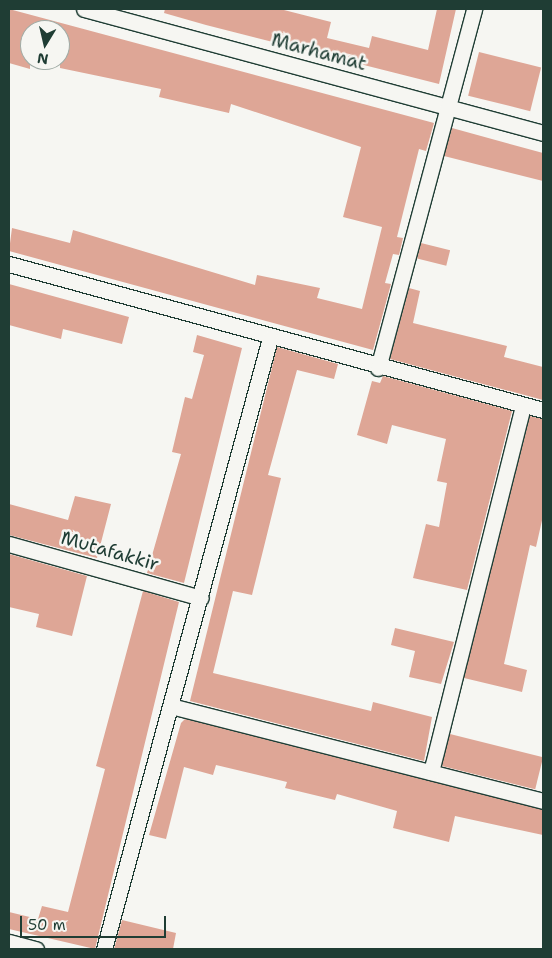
<!DOCTYPE html>
<style>
body{margin:0}
#map{position:relative;width:552px;height:958px;overflow:hidden;background:#f6f6f2;font-family:"Shantell Sans",sans-serif}
div>[style]{position:absolute}
.building>*{inset:0;background:#dea696;transform-origin:0 0}
.roads{filter:drop-shadow(1px 0 #1f3d34) drop-shadow(-1px 0 #1f3d34) drop-shadow(0 1px #1f3d34) drop-shadow(0 -1px #1f3d34)}
.street>*{height:15px;margin:-7.5px;padding:0 7.5px;transform-origin:7.5px;border-radius:7.5px;background:#f6f6f2}
span{translate:-50% -50%;white-space:nowrap;text-align:center;line-height:1.15;-webkit-text-stroke:5px #f6f6f2;paint-order:stroke}
.street-label{font-size:19px;color:#1f3d34}
.frame{position:absolute;inset:0;border:10px solid #1f3d34;pointer-events:none}
.north{position:absolute;left:20px;top:20px;width:50px;height:50px;box-sizing:border-box;background:#f6f6f2;border:1px solid #a0aca6;border-radius:50%;rotate:189deg;font-size:14px;font-weight:700;line-height:20px;text-align:center;color:#1f3d34}
.north::after{content:'';display:block;margin:auto;width:18px;height:22px;background:#1f3d34;clip-path:polygon(50% 0,100% 100%,50% 72%,0 100%)}
.scale{position:absolute;left:20px;top:916px;width:146px;height:22px;box-sizing:border-box;border:2px solid #1f3d34;border-top:0;padding-left:6px;font-size:15px;line-height:18px;white-space:nowrap;color:#1f3d34;-webkit-text-stroke:4px #f6f6f2;paint-order:stroke}
</style>
<div id="map">
<div class="building">
<div style="clip-path:polygon(9px 9px,434px 123px,426px 151px,419px 149px,397px 237px,403px 238px,399px 255px,393px 254px,385px 283px,391px 284px,373px 350px,9px 251px,12px 228px,70px 243px,73px 230px,255px 285px,257px 275px,320px 288px,317px 298px,362px 309px,382px 227px,343px 217px,361px 147px,231px 104px,229px 113px,159px 97px,161px 89px,60px 68px,60px 30px,30px 30px,30px 69px,9px 63px)"></div>
<div style="clip-path:polygon(165px 9px,280px 9px,331px 22px,327px 38px,369px 48px,372px 36px,428px 50px,437px 9px,456px 9px,439px 84px,206px 25px,164px 13px)"></div>
<div style="left:479px;top:52px;width:64px;height:45px;rotate:14deg"></div>
<div style="clip-path:polygon(452px 128px,543px 153px,543px 181px,444px 156px)"></div>
<div style="left:421px;top:243px;width:30px;height:16px;rotate:14deg"></div>
<div style="clip-path:polygon(9px 284px,129px 317px,122px 344px,63px 329px,61px 339px,9px 325px)"></div>
<div style="clip-path:polygon(409px 288px,420px 291px,413px 323px,507px 346px,504px 357px,543px 367px,543px 400px,390px 359px)"></div>
<div style="clip-path:polygon(197px 335px,242px 348px,184px 583px,147px 573px,181px 454px,172px 452px,185px 397px,192px 399px,204px 355px,193px 352px)"></div>
<div style="clip-path:polygon(277px 347px,338px 364px,334px 379px,297px 370px,268px 475px,281px 478px,252px 595px,233px 591px,213px 673px,371px 711px,373px 702px,432px 717px,424px 761px,190px 701px)"></div>
<div style="clip-path:polygon(383px 376px,512px 411px,467px 590px,413px 578px,426px 524px,439px 527px,447px 483px,437px 481px,446px 439px,392px 425px,387px 444px,357px 435px,372px 381px,380px 383px)"></div>
<div style="clip-path:polygon(530px 416px,543px 419px,543px 516px,536px 547px,530px 545px,504px 664px,527px 670px,522px 692px,464px 678px)"></div>
<div style="clip-path:polygon(75px 496px,111px 504px,97px 558px,9px 535px,9px 504px,68px 520px)"></div>
<div style="clip-path:polygon(9px 554px,87px 576px,72px 636px,36px 627px,39px 614px,9px 607px)"></div>
<div style="clip-path:polygon(143px 591px,179px 602px,95px 949px,9px 929px,9px 912px,38px 919px,42px 906px,68px 912px,105px 769px,96px 766px)"></div>
<div style="clip-path:polygon(395px 628px,454px 642px,441px 684px,409px 677px,415px 651px,391px 645px)"></div>
<div style="clip-path:polygon(185px 719px,543px 810px,543px 835px,455px 816px,449px 842px,393px 828px,397px 811px,337px 794px,335px 800px,285px 788px,287px 782px,216px 765px,213px 775px,184px 767px,166px 839px,149px 835px,181px 723px)"></div>
<div style="left:450px;top:734px;width:96px;height:33px;rotate:14deg"></div>
<div style="clip-path:polygon(122px 920px,176px 933px,173px 949px,114px 949px)"></div>
</div>
<div class="roads">
<div class="street">
<div style="left:84px;top:9px;width:475px;rotate:15.1deg"></div>
<div style="left:9px;top:264px;width:554px;rotate:15.29deg"></div>
<div style="left:378px;top:368px;width:372px;rotate:-75deg"></div>
<div style="left:9px;top:544px;width:199px;rotate:15.7deg"></div>
<div style="left:171px;top:706px;width:384px;rotate:14.3deg"></div>
<div style="left:431px;top:772px;width:378px;rotate:-75.9deg"></div>
<div style="left:9px;top:942px;width:28px;rotate:15deg"></div>
<div style="left:104px;top:949px;width:633px;rotate:-74.8deg"></div>
</div>
</div>
<div class="street-label">
<span style="left:319px;top:52px;rotate:15deg">Marhamat</span>
<span style="left:110px;top:551px;rotate:16deg">Mutafakkir</span>
</div>
<div class="frame"></div>
<div class="north">N</div>
<div class="scale">50 m</div>
</div>
